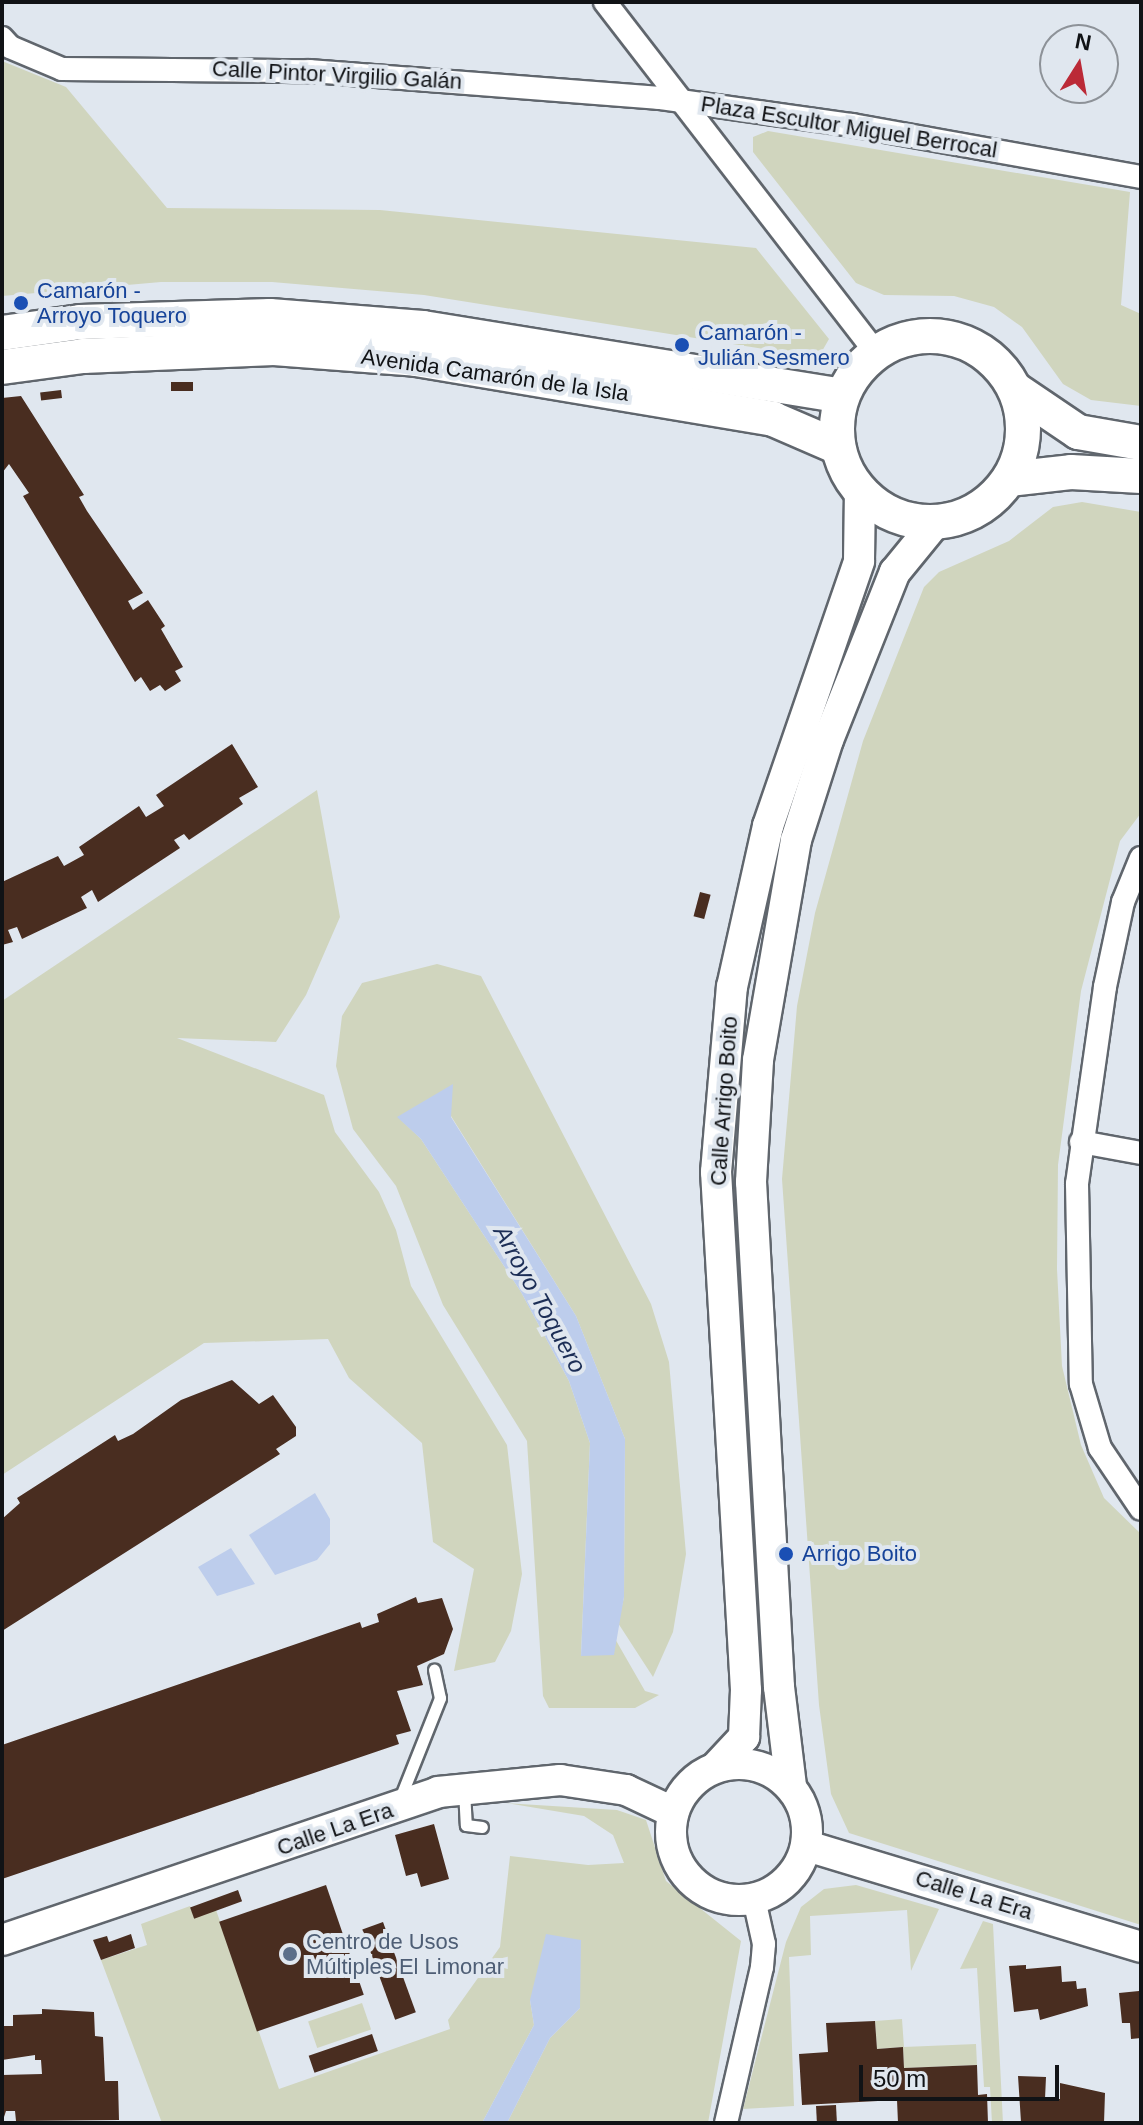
<!DOCTYPE html>
<meta charset="utf-8">
<style>
body{margin:0}
#map{position:relative;width:1143px;height:2125px;overflow:hidden;background:#e0e7ef;font-family:Arial,sans-serif}
div>[style]{position:absolute}
.green>*{inset:0;background:#d0d5be;transform-origin:0 0}
.water>*{inset:0;background:#bdcdec}
.building>*{inset:0;background:#492d20;transform-origin:0 0}
.roads{filter:drop-shadow(2px 0 #60666d) drop-shadow(-2px 0 #60666d) drop-shadow(0 2px #60666d) drop-shadow(0 -2px #60666d)}
.service>*{height:11px;margin:-5.5px;padding:0 5.5px;transform-origin:5.5px;border-radius:5.5px;background:#fff}
.minor>*{height:22px;margin:-11px;padding:0 11px;transform-origin:11px;border-radius:11px;background:#fff}
.secondary>*{height:30px;margin:-15px;padding:0 15px;transform-origin:15px;border-radius:15px;background:#fff}
.secondary>.ring{margin:-15px;padding:0;box-sizing:content-box;background:none;border:30px solid #fff;border-radius:50%}
.primary>*{height:34px;margin:-17px;padding:0 17px;transform-origin:17px;border-radius:17px;background:#fff}
.primary>.ring{margin:-17px;padding:0;box-sizing:content-box;background:none;border:34px solid #fff;border-radius:50%}
.dots>*{width:22px;height:22px;translate:-50% -50%;box-sizing:border-box;border:4px solid #e0e7ef;border-radius:50%}
span{translate:-50% -50%;white-space:nowrap;text-align:center;line-height:1.15;-webkit-text-stroke:8px #e0e7ef;paint-order:stroke}
.street-label{font-size:22px;color:#111316}
.transit-label{font-size:22px;color:#164399}
.left{translate:0 -50%;text-align:left}
.service-label{font-size:22px;color:#4e5e75}
.water-label{font-size:24px;color:#1c2e56;font-style:italic}
.frame{position:absolute;inset:0;border:4px solid #111316;pointer-events:none}
.north{position:absolute;left:1039px;top:24px;width:80px;height:80px;box-sizing:border-box;background:#e0e7ef;border:2px solid #8d9298;border-radius:50%;rotate:11deg;font-size:22px;font-weight:700;line-height:32px;text-align:center;color:#111316}
.north::after{content:'';display:block;margin:auto;width:28px;height:36px;background:#bb2a37;clip-path:polygon(50% 0,100% 100%,50% 72%,0 100%)}
.scale{position:absolute;left:859px;top:2065px;width:200px;height:36px;box-sizing:border-box;border:4px solid #111316;border-top:0;padding-left:10px;font-size:24px;line-height:28px;white-space:nowrap;color:#111316;-webkit-text-stroke:6px #e0e7ef;paint-order:stroke}
</style>
<div id="map">
<div class="green">
<div style="clip-path:polygon(2px 61px,66px 87px,167px 208px,380px 210px,756px 248px,829px 339px,821px 353px,808px 356px,424px 295px,272px 282px,161px 282px,2px 296px)"></div>
<div style="clip-path:polygon(768px 131px,1130px 192px,1121px 305px,1141px 314px,1141px 406px,1091px 400px,1063px 384px,1022px 327px,994px 307px,954px 296px,884px 295px,856px 283px,753px 152px,753px 137px)"></div>
<div style="clip-path:polygon(1082px 502px,1141px 512px,1141px 813px,1120px 841px,1081px 991px,1058px 1165px,1057px 1269px,1062px 1366px,1081px 1445px,1104px 1498px,1141px 1534px,1141px 1925px,849px 1833px,831px 1794px,819px 1705px,782px 1179px,797px 1006px,815px 913px,863px 741px,924px 587px,939px 572px,1009px 541px,1053px 507px)"></div>
<div style="clip-path:polygon(317px 790px,340px 917px,306px 995px,276px 1042px,177px 1038px,324px 1095px,335px 1132px,379px 1192px,396px 1230px,411px 1286px,507px 1445px,522px 1574px,511px 1631px,495px 1662px,454px 1671px,474px 1569px,433px 1542px,422px 1443px,349px 1378px,328px 1339px,204px 1343px,2px 1475px,2px 1001px)"></div>
<div style="clip-path:polygon(437px 964px,481px 976px,651px 1304px,669px 1362px,686px 1554px,673px 1632px,653px 1677px,618px 1623px,624px 1597px,625px 1439px,576px 1316px,451px 1116px,398px 1117px,421px 1139px,521px 1292px,569px 1381px,590px 1443px,581px 1655px,613px 1655px,614px 1637px,645px 1691px,659px 1695px,635px 1708px,549px 1708px,543px 1696px,527px 1441px,443px 1305px,396px 1186px,353px 1129px,336px 1066px,342px 1016px,362px 983px)"></div>
<div style="clip-path:polygon(506px 1803px,617px 1810px,646px 1820px,666px 1881px,741px 1941px,708px 2123px,507px 2123px,550px 2038px,580px 2008px,530px 2000px,534px 2025px,482px 2123px,162px 2123px,101px 1960px,147px 1945px,141px 1924px,190px 1906px,194px 1917px,216px 1910px,279px 2089px,450px 2029px,448px 2020px,500px 1947px,510px 1856px,588px 1865px,624px 1863px,613px 1835px,584px 1816px)"></div>
<div style="clip-path:polygon(856px 1885px,939px 1909px,911px 1971px,907px 1910px,810px 1916px,811px 1955px,789px 1957px,794px 2106px,743px 2109px,786px 1942px,801px 1907px,824px 1889px)"></div>
<div style="clip-path:polygon(983px 1921px,993px 1924px,1003px 2123px,992px 2123px,990px 2087px,984px 2087px,977px 1968px,960px 1969px)"></div>
<div style="left:362px;top:2003px;width:28px;height:57px;rotate:71deg"></div>
<div style="clip-path:polygon(902px 2019px,904px 2047px,976px 2044px,977px 2065px,904px 2068px,903px 2047px,877px 2049px,875px 2021px)"></div>
</div>
<div class="water">
<div style="clip-path:polygon(453px 1084px,451px 1117px,576px 1316px,625px 1439px,624px 1597px,614px 1655px,581px 1656px,590px 1443px,569px 1381px,521px 1292px,421px 1139px,397px 1117px)"></div>
<div style="clip-path:polygon(315px 1493px,330px 1519px,330px 1544px,317px 1560px,275px 1575px,249px 1535px)"></div>
<div style="clip-path:polygon(231px 1548px,255px 1584px,217px 1596px,198px 1567px)"></div>
<div style="clip-path:polygon(546px 1934px,581px 1940px,580px 2008px,550px 2038px,507px 2123px,482px 2123px,534px 2025px,530px 2000px)"></div>
</div>
<div class="building">
<div style="left:193px;top:382px;width:9px;height:22px;rotate:90deg"></div>
<div style="left:61px;top:390px;width:8px;height:21px;rotate:83deg"></div>
<div style="clip-path:polygon(21px 396px,84px 495px,79px 497px,87px 511px,143px 593px,128px 601px,133px 610px,148px 600px,165px 626px,161px 629px,183px 667px,175px 671px,181px 681px,165px 691px,160px 685px,150px 691px,141px 677px,135px 682px,23px 496px,29px 493px,9px 464px,2px 473px,2px 398px)"></div>
<div style="clip-path:polygon(232px 744px,258px 787px,239px 798px,243px 804px,189px 840px,184px 834px,174px 840px,180px 848px,98px 902px,92px 890px,81px 897px,87px 908px,22px 939px,17px 927px,8px 930px,13px 942px,2px 945px,2px 882px,58px 856px,64px 866px,84px 855px,79px 847px,139px 806px,146px 817px,164px 806px,156px 795px)"></div>
<div style="left:700px;top:892px;width:11px;height:25px;rotate:15deg"></div>
<div style="clip-path:polygon(232px 1380px,259px 1404px,273px 1395px,296px 1427px,296px 1436px,276px 1449px,280px 1454px,2px 1631px,2px 1519px,20px 1503px,17px 1498px,115px 1435px,118px 1441px,133px 1434px,181px 1400px)"></div>
<div style="clip-path:polygon(416px 1597px,418px 1603px,442px 1598px,453px 1629px,444px 1654px,417px 1666px,423px 1685px,397px 1691px,411px 1731px,396px 1735px,399px 1744px,2px 1879px,2px 1745px,360px 1622px,362px 1628px,379px 1622px,377px 1614px)"></div>
<div style="clip-path:polygon(434px 1824px,449px 1879px,421px 1887px,417px 1873px,406px 1876px,395px 1835px)"></div>
<div style="left:326px;top:1885px;width:116px;height:113px;rotate:71deg"></div>
<div style="left:238px;top:1890px;width:12px;height:51px;rotate:70deg"></div>
<div style="left:383px;top:1922px;width:96px;height:22px;rotate:70deg"></div>
<div style="clip-path:polygon(131px 1934px,135px 1948px,101px 1960px,93px 1940px,107px 1936px,109px 1942px)"></div>
<div style="clip-path:polygon(1026px 1965px,1026px 1969px,1061px 1966px,1062px 1982px,1076px 1981px,1077px 1989px,1086px 1988px,1088px 2006px,1040px 2020px,1038px 2009px,1014px 2012px,1009px 1966px)"></div>
<div style="clip-path:polygon(1139px 1991px,1141px 2038px,1131px 2039px,1130px 2023px,1122px 2023px,1119px 1993px)"></div>
<div style="clip-path:polygon(42px 2009px,94px 2012px,95px 2036px,103px 2037px,105px 2081px,118px 2081px,119px 2120px,16px 2121px,15px 2111px,6px 2111px,2px 2123px,2px 2075px,42px 2074px,41px 2060px,35px 2060px,35px 2055px,2px 2060px,2px 2026px,13px 2026px,13px 2015px,42px 2014px)"></div>
<div style="clip-path:polygon(875px 2021px,877px 2049px,903px 2047px,904px 2068px,977px 2065px,978px 2095px,987px 2094px,988px 2123px,898px 2123px,897px 2100px,802px 2105px,799px 2054px,828px 2052px,826px 2023px)"></div>
<div style="left:372px;top:2034px;width:18px;height:67px;rotate:71deg"></div>
<div style="clip-path:polygon(1018px 2076px,1046px 2077px,1045px 2099px,1060px 2099px,1060px 2083px,1105px 2093px,1104px 2123px,1021px 2122px)"></div>
<div style="left:836px;top:2105px;width:18px;height:20px;rotate:87deg"></div>
</div>
<div class="roads">
<div class="service">
<div style="left:464px;top:1790px;width:35px;rotate:87deg"></div>
<div style="left:466px;top:1825px;width:16px;rotate:7deg"></div>
<div style="left:399px;top:1801px;width:111px;rotate:-68.3deg"></div>
<div style="left:440px;top:1698px;width:29px;rotate:-102deg"></div>
</div>
<div class="minor">
<div style="left:605px;top:2px;width:443px;rotate:52.3deg"></div>
<div style="left:2px;top:38px;width:12px;rotate:48deg"></div>
<div style="left:10px;top:47px;width:56px;rotate:22.9deg"></div>
<div style="left:62px;top:69px;width:248px;rotate:0.5deg"></div>
<div style="left:310px;top:71px;width:350px;rotate:4.4deg"></div>
<div style="left:659px;top:98px;width:195px;rotate:8deg"></div>
<div style="left:852px;top:125px;width:294px;rotate:10.2deg"></div>
<div style="left:1141px;top:858px;width:48px;rotate:112.2deg"></div>
<div style="left:1123px;top:902px;width:87px;rotate:102deg"></div>
<div style="left:1105px;top:987px;width:199px;rotate:98.1deg"></div>
<div style="left:1077px;top:1184px;width:200px;rotate:88.9deg"></div>
<div style="left:1081px;top:1384px;width:67px;rotate:73.5deg"></div>
<div style="left:1100px;top:1448px;width:73px;rotate:56.1deg"></div>
<div style="left:1081px;top:1142px;width:61px;rotate:10.4deg"></div>
<div style="left:726px;top:2123px;width:160px;rotate:-77deg"></div>
<div style="left:762px;top:1967px;width:23px;rotate:-85deg"></div>
<div style="left:764px;top:1944px;width:46px;rotate:-102.5deg"></div>
</div>
<div class="secondary">
<div class="ring" style="left:671px;top:1764px;width:106px;height:106px"></div>
<div style="left:717px;top:1766px;width:40px;rotate:-47deg"></div>
<div style="left:744px;top:1737px;width:47px;rotate:-87.6deg"></div>
<div style="left:746px;top:1690px;width:519px;rotate:-93.31deg"></div>
<div style="left:716px;top:1172px;width:186px;rotate:-85.1deg"></div>
<div style="left:732px;top:987px;width:165px;rotate:-77.4deg"></div>
<div style="left:768px;top:826px;width:280px;rotate:-71deg"></div>
<div style="left:859px;top:561px;width:70px;rotate:-89.2deg"></div>
<div style="left:791px;top:1786px;width:100px;rotate:-96.9deg"></div>
<div style="left:779px;top:1687px;width:506px;rotate:-93.17deg"></div>
<div style="left:751px;top:1182px;width:122px;rotate:-86.7deg"></div>
<div style="left:758px;top:1060px;width:223px;rotate:-80.2deg"></div>
<div style="left:796px;top:840px;width:105px;rotate:-72.3deg"></div>
<div style="left:828px;top:740px;width:181px;rotate:-68.3deg"></div>
<div style="left:895px;top:572px;width:63px;rotate:-50.8deg"></div>
<div style="left:807px;top:1846px;width:349px;rotate:16.8deg"></div>
<div style="left:2px;top:1940px;width:460px;rotate:-18.7deg"></div>
<div style="left:438px;top:1792px;width:123px;rotate:-5.6deg"></div>
<div style="left:560px;top:1780px;width:67px;rotate:8.6deg"></div>
<div style="left:626px;top:1790px;width:52px;rotate:25.1deg"></div>
</div>
<div class="primary">
<div style="left:2px;top:333px;width:79px;rotate:-8deg"></div>
<div style="left:80px;top:322px;width:190px;rotate:-1.8deg"></div>
<div style="left:270px;top:316px;width:153px;rotate:4.5deg"></div>
<div style="left:423px;top:328px;width:424px;rotate:9.2deg"></div>
<div class="ring" style="left:837px;top:336px;width:152px;height:152px"></div>
<div style="left:2px;top:367px;width:82px;rotate:-7.7deg"></div>
<div style="left:83px;top:356px;width:191px;rotate:-2.4deg"></div>
<div style="left:274px;top:348px;width:142px;rotate:4.4deg"></div>
<div style="left:416px;top:359px;width:362px;rotate:9.5deg"></div>
<div style="left:773px;top:419px;width:71px;rotate:23.3deg"></div>
<div style="left:1016px;top:390px;width:75px;rotate:34.1deg"></div>
<div style="left:1078px;top:432px;width:64px;rotate:9.9deg"></div>
<div style="left:1009px;top:479px;width:62px;rotate:-6.4deg"></div>
<div style="left:1071px;top:472px;width:70px;rotate:3.3deg"></div>
</div>
</div>
<div class="dots">
<div style="left:21px;top:303px;background:#1a4fb4"></div>
<div style="left:682px;top:345px;background:#1a4fb4"></div>
<div style="left:786px;top:1554px;background:#1a4fb4"></div>
<div style="left:290px;top:1954px;background:#5c6f8a"></div>
</div>
<div class="street-label">
<span style="left:337px;top:75px;rotate:3deg">Calle Pintor Virgilio Galán</span>
<span style="left:849px;top:127px;rotate:9deg">Plaza Escultor Miguel Berrocal</span>
<span style="left:495px;top:375px;rotate:8deg">Avenida Camarón de la Isla</span>
<span style="left:724px;top:1101px;rotate:-86deg">Calle Arrigo Boito</span>
<span style="left:335px;top:1829px;rotate:-19deg">Calle La Era</span>
<span style="left:974px;top:1895px;rotate:17deg">Calle La Era</span>
</div>
<div class="transit-label">
<span class="left" style="left:37px;top:303px">Camarón -<br>Arroyo Toquero</span>
<span class="left" style="left:698px;top:345px">Camarón -<br>Julián Sesmero</span>
<span class="left" style="left:802px;top:1554px">Arrigo Boito</span>
</div>
<div class="service-label">
<span class="left" style="left:306px;top:1954px">Centro de Usos<br>Múltiples El Limonar</span>
</div>
<div class="water-label">
<span style="left:540px;top:1299px;rotate:61deg">Arroyo Toquero</span>
</div>
<div class="frame"></div>
<div class="north">N</div>
<div class="scale">50 m</div>
</div>
